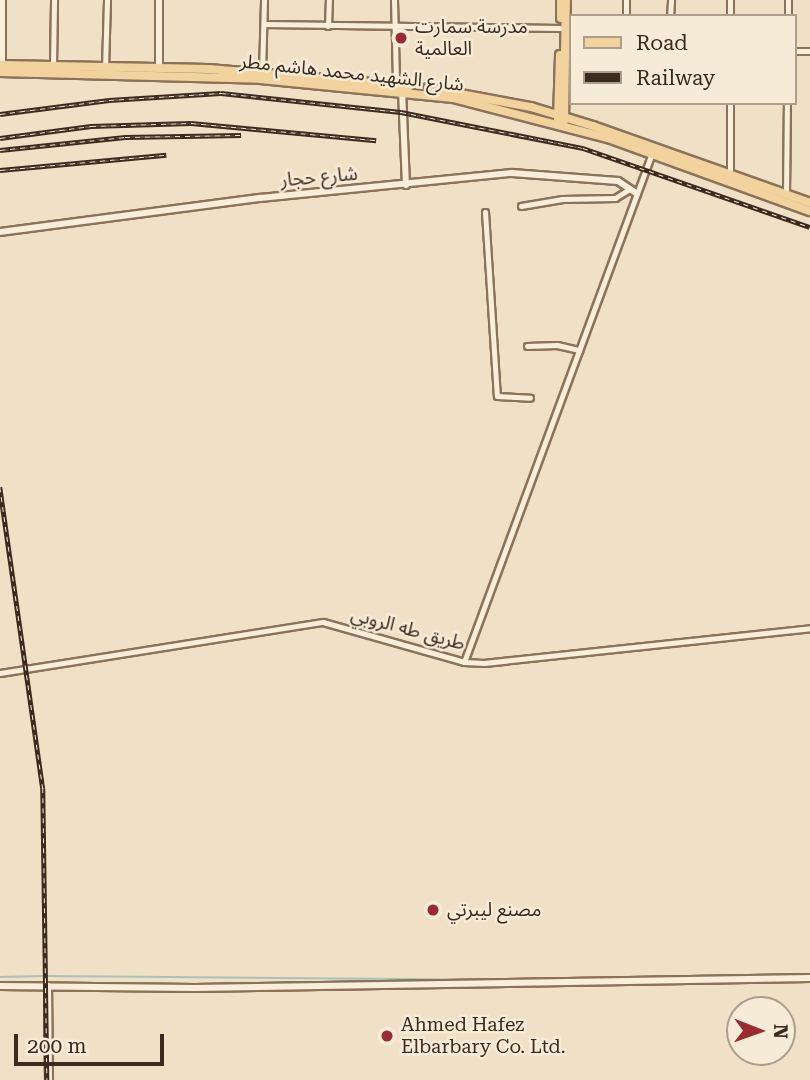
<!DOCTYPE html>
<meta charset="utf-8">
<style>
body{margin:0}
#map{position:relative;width:810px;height:1080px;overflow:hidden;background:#efe0c6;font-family:"Roboto Serif","Noto Sans Arabic",serif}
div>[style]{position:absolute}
.stream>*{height:2px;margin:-1px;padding:0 1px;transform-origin:1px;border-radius:1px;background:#a7c3b9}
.roads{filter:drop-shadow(2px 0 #8b725b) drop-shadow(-2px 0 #8b725b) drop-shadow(0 2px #8b725b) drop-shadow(0 -2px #8b725b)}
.minor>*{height:5px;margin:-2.5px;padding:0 2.5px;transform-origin:2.5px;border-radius:2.5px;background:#f9eeda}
.tertiary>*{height:6px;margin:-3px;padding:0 3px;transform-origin:3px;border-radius:3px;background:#f9eeda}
.primary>*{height:8px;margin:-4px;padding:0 4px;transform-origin:4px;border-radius:4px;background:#f2d39e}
.rail>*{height:4.5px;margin-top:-2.25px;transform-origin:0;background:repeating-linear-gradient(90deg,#f6ebd6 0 5px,#3b2b1f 0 10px);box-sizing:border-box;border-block:2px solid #3b2b1f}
.dots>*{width:19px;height:19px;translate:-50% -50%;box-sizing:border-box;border:4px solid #f6ebd6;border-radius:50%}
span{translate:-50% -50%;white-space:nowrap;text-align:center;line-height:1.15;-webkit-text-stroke:5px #f6ebd6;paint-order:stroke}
.poi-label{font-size:19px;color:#3b2b1f}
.left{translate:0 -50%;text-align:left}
.street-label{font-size:19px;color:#3b2b1f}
.legend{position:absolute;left:569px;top:14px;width:228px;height:91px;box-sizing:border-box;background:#f6ebd6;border:2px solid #ab9e8d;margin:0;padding:9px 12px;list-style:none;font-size:21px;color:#3b2b1f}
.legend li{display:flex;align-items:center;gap:14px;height:35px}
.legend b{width:35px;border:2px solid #ab9e8d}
.north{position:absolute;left:726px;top:996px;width:70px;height:70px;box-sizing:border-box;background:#f6ebd6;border:2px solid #ab9e8d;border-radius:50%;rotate:91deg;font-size:19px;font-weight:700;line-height:28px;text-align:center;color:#3b2b1f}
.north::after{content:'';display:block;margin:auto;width:24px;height:32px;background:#9b2a32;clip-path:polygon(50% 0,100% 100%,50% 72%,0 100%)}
.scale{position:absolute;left:14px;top:1034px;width:150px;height:32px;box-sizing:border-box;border:4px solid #3b2b1f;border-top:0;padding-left:9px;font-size:21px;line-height:24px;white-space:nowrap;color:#3b2b1f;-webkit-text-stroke:5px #f6ebd6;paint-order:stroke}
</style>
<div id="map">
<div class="stream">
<div style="left:47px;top:976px;width:475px;rotate:0.5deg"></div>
<div style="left:0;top:977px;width:42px;rotate:-1.4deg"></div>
</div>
<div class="roads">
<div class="minor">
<div style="left:2px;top:0;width:65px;rotate:90deg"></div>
<div style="left:394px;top:0;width:84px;rotate:88.6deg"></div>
<div style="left:730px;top:0;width:16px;rotate:90deg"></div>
<div style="left:626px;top:16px;width:16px;rotate:-90deg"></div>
<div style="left:670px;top:16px;width:16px;rotate:-86deg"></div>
<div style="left:788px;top:16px;width:16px;rotate:-90deg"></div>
<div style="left:265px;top:24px;width:295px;rotate:0.8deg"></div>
<div style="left:328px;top:26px;width:26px;rotate:-88deg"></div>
<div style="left:794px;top:51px;width:16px"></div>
<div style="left:53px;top:66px;width:66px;rotate:-89.1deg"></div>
<div style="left:105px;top:68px;width:68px;rotate:-88.3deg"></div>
<div style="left:262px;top:73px;width:73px;rotate:-88.4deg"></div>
<div style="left:730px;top:103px;width:70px;rotate:90deg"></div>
<div style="left:786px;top:194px;width:91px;rotate:-89.4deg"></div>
<div style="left:521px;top:206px;width:42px;rotate:-9.7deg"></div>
<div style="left:562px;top:199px;width:53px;rotate:-1.1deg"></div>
<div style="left:615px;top:198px;width:15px;rotate:-32deg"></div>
<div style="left:485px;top:212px;width:184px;rotate:86.3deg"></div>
<div style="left:497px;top:396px;width:33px;rotate:3deg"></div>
<div style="left:527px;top:346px;width:30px;rotate:-2deg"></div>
<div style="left:557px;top:345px;width:23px;rotate:13deg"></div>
<div style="left:464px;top:662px;width:543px;rotate:-69.73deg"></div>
<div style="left:0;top:673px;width:327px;rotate:-9deg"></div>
<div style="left:323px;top:622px;width:147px;rotate:15.8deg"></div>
<div style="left:464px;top:662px;width:20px;rotate:3deg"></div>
<div style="left:484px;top:663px;width:328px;rotate:-6.1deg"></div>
</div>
<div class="tertiary">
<div style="left:159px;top:69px;width:69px;rotate:-90deg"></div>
<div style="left:402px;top:90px;width:95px;rotate:87.6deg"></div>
<div style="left:0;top:232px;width:262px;rotate:-7.5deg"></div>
<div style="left:260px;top:198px;width:253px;rotate:-5.7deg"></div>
<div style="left:512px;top:173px;width:106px;rotate:4.3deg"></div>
<div style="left:618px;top:181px;width:23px;rotate:34deg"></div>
<div style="left:0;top:986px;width:195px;rotate:0.6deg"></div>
<div style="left:195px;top:988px;width:615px;rotate:-0.93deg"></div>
<div style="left:48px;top:986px;width:94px;rotate:89.4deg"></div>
</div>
<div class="primary">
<div style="left:561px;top:18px;width:18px;rotate:-90deg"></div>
<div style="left:0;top:65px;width:209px;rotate:1.1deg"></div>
<div style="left:209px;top:69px;width:201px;rotate:4.9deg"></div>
<div style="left:0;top:72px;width:260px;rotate:1.5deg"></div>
<div style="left:260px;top:79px;width:194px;rotate:5.6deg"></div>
<div style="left:453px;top:98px;width:160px;rotate:14.5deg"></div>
<div style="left:608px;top:138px;width:215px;rotate:19.9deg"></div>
<div style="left:428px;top:88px;width:105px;rotate:10.5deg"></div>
<div style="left:531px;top:107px;width:65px;rotate:17deg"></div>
<div style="left:593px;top:126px;width:230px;rotate:19.5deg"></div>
<div style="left:558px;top:119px;width:64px;rotate:-88.2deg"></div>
<div style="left:564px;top:121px;width:121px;rotate:-89.1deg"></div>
</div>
</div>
<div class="rail">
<div style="left:0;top:114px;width:110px;rotate:-7.3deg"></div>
<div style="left:109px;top:100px;width:112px;rotate:-3.6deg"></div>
<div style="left:221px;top:93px;width:181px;rotate:6deg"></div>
<div style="left:401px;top:112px;width:186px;rotate:11.2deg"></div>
<div style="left:583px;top:148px;width:240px;rotate:19.2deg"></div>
<div style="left:0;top:138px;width:92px;rotate:-7.5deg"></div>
<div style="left:91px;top:126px;width:100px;rotate:-1.7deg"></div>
<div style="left:191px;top:123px;width:186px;rotate:5.3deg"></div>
<div style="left:0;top:150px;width:126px;rotate:-5.9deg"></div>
<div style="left:125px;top:137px;width:116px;rotate:-1deg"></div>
<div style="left:0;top:170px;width:167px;rotate:-5.2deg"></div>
<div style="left:0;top:487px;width:304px;rotate:81.9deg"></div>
<div style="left:43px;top:788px;width:292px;rotate:89.2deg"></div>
</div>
<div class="dots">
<div style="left:401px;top:38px;background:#9b2a32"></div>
<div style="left:433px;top:910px;background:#9b2a32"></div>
<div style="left:387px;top:1036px;background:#9b2a32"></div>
</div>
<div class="poi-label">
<span class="left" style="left:415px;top:38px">مدرسة سمارت<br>العالمية</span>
<span class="left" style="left:447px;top:910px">مصنع ليبرتي</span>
<span class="left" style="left:401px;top:1036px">Ahmed Hafez<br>Elbarbary Co. Ltd.</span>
</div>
<div class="street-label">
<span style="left:352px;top:73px;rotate:6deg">شارع الشهيد محمد هاشم مطر</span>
<span style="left:319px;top:177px;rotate:-5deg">شارع حجار</span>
<span style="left:408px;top:629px;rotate:15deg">طريق طه الروبي</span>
</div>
<ul class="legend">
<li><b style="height:9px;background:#f2d39e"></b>Road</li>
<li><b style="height:9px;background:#3b2b1f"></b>Railway</li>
</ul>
<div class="north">N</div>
<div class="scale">200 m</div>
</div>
